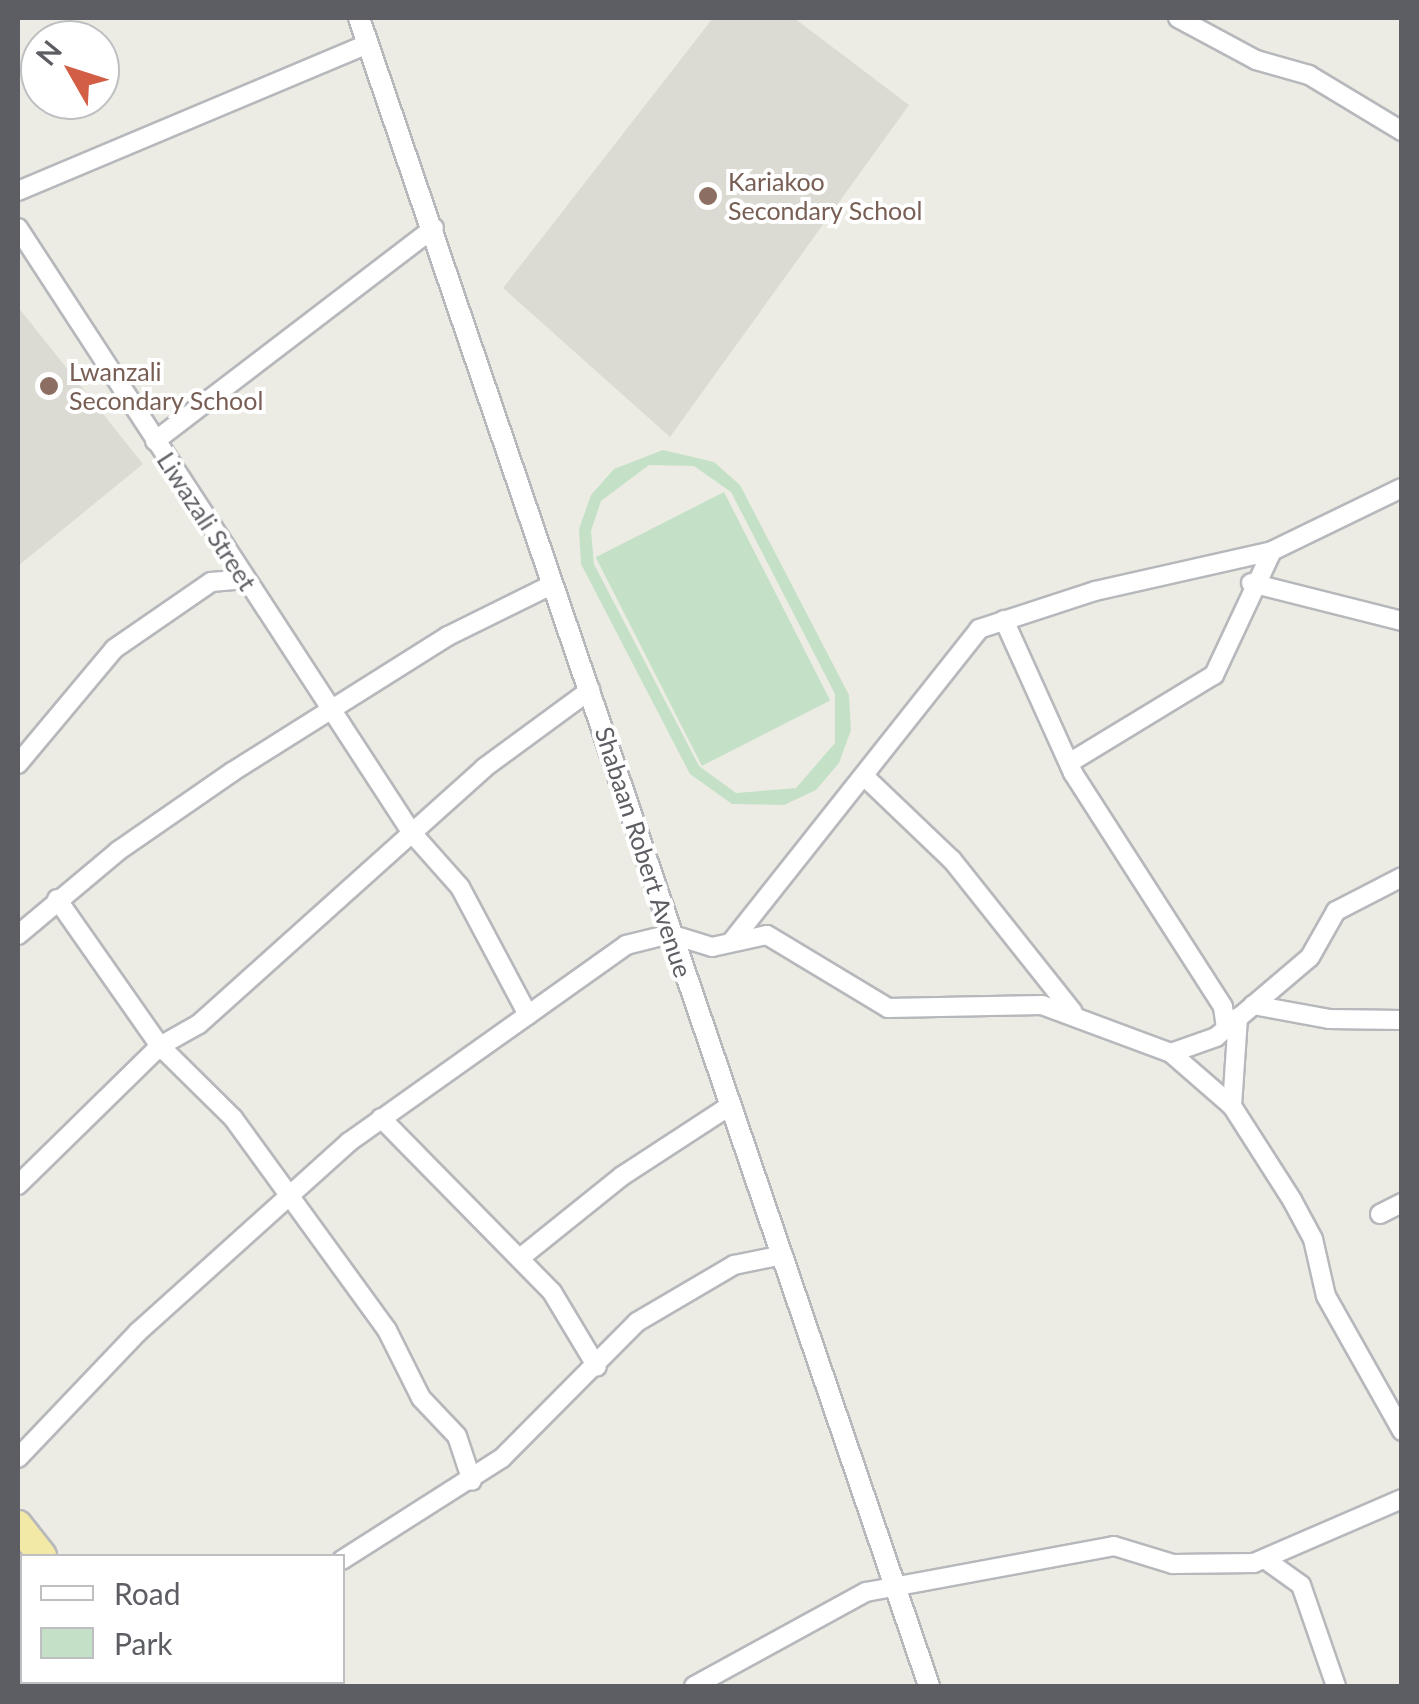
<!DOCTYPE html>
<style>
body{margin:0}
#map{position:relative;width:1419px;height:1704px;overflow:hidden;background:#edece4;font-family:Lato,sans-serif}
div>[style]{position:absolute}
.education>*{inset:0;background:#dcdbd3}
.green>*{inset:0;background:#c4e1c7;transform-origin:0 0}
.roads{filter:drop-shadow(2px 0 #b6b8bc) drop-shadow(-2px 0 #b6b8bc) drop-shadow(0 2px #b6b8bc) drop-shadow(0 -2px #b6b8bc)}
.minor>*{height:18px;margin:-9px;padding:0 9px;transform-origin:9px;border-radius:9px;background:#fff}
.tertiary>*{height:20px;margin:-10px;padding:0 10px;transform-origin:10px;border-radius:10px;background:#fff}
.trunk>*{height:28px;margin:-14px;padding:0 14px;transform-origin:14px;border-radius:14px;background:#f2e9a6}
.dots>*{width:28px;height:28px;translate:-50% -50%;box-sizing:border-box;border:5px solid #fff;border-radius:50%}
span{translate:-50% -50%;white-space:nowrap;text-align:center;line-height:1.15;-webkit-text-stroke:8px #fff;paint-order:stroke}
.education-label{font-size:25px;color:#785e54}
.left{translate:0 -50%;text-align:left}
.street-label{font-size:25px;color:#5c5e63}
.frame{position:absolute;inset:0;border:20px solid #5c5e63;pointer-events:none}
.legend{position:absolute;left:20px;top:1554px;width:325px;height:130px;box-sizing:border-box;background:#fff;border:2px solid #bebfc1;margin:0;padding:12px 18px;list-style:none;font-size:30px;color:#5c5e63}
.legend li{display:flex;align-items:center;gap:20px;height:50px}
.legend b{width:50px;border:2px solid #bebfc1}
.north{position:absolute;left:20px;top:20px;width:100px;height:100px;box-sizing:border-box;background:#fff;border:2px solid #bebfc1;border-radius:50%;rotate:309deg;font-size:28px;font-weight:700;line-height:40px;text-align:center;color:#5c5e63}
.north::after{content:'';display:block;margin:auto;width:35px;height:45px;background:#d25f45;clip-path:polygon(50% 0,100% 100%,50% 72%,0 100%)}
</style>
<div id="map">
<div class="education">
<div style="clip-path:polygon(713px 18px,794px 18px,909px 105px,670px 437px,503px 288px)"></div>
<div style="clip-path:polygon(18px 307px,143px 464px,18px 566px)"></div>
</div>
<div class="green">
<div style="clip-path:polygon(evenodd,663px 450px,714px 462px,740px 485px,849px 695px,851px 730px,839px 763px,816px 790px,784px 805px,732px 804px,690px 774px,581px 564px,579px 529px,591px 495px,614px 469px,663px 450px,649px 465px,694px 466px,731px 492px,835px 694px,835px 743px,796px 788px,736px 793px,699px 766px,594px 564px,591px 531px,601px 501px,649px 465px)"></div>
<div style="left:724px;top:492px;width:234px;height:144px;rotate:63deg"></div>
</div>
<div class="roads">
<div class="minor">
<div style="left:1178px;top:18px;width:89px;rotate:28.3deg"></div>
<div style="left:1256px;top:60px;width:55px;rotate:15.8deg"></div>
<div style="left:1309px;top:75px;width:109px;rotate:31.1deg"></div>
<div style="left:18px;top:191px;width:379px;rotate:-22.8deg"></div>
<div style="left:18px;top:228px;width:722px;rotate:56.93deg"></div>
<div style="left:412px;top:833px;width:72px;rotate:48.4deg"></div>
<div style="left:460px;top:887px;width:145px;rotate:62deg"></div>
<div style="left:155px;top:441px;width:351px;rotate:-37.4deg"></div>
<div style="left:1251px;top:583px;width:156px;rotate:14.1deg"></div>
<div style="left:1004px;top:620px;width:168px;rotate:65.7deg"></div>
<div style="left:1073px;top:773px;width:278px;rotate:57.3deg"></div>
<div style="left:1223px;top:1007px;width:21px;rotate:82deg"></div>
<div style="left:1069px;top:763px;width:170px;rotate:-31.3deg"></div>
<div style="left:1214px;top:675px;width:137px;rotate:-64.9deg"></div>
<div style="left:18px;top:764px;width:150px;rotate:-50.1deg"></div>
<div style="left:114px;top:649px;width:118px;rotate:-34.6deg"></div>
<div style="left:211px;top:582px;width:32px;rotate:-5deg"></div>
<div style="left:865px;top:777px;width:120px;rotate:43.7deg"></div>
<div style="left:952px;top:860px;width:194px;rotate:51.5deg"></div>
<div style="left:57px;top:899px;width:179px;rotate:55deg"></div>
<div style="left:160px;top:1046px;width:103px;rotate:44.6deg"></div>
<div style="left:233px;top:1118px;width:262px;rotate:54deg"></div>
<div style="left:387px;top:1330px;width:76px;rotate:63.4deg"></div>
<div style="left:421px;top:1398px;width:52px;rotate:46.5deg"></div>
<div style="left:457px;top:1436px;width:47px;rotate:71.6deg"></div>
<div style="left:18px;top:935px;width:131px;rotate:-40deg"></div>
<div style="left:118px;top:851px;width:139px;rotate:-34.7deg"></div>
<div style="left:232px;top:772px;width:255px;rotate:-32.2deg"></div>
<div style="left:448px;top:636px;width:115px;rotate:-26.3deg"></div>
<div style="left:732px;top:941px;width:398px;rotate:-51.6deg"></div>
<div style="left:979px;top:629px;width:122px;rotate:-18.1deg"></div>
<div style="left:1095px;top:591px;width:181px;rotate:-12.7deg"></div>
<div style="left:1272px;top:551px;width:144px;rotate:-25.9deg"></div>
<div style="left:1253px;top:1005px;width:77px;rotate:10.4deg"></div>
<div style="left:1329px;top:1019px;width:73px;rotate:0.8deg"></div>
<div style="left:1171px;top:1053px;width:81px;rotate:41deg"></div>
<div style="left:1232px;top:1106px;width:112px;rotate:57.4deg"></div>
<div style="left:1292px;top:1200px;width:44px;rotate:61.7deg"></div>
<div style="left:1313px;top:1239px;width:58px;rotate:77.2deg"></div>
<div style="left:1326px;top:1296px;width:155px;rotate:60.6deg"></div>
<div style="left:1232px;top:1106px;width:89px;rotate:-86.1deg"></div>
<div style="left:381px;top:1118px;width:244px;rotate:45.5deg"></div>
<div style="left:552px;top:1292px;width:87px;rotate:59deg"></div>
<div style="left:18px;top:1185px;width:199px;rotate:-44.4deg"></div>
<div style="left:160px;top:1046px;width:45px;rotate:-29.4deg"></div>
<div style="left:199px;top:1024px;width:383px;rotate:-41.9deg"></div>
<div style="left:484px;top:768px;width:132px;rotate:-36.3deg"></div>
<div style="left:1380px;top:1214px;width:25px;rotate:-27deg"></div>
<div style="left:520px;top:1258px;width:131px;rotate:-38.8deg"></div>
<div style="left:622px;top:1176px;width:130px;rotate:-33.1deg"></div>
<div style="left:18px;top:1458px;width:174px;rotate:-46.4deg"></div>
<div style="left:138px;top:1332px;width:284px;rotate:-42deg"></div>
<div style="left:349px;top:1142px;width:340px;rotate:-35.4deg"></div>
<div style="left:626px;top:945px;width:45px;rotate:-14deg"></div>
<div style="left:670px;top:934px;width:44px;rotate:17.2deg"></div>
<div style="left:712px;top:947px;width:56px;rotate:-12.3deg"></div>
<div style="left:767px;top:935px;width:141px;rotate:31.1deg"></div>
<div style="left:888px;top:1008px;width:154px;rotate:-1.1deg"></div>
<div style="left:1042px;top:1005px;width:138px;rotate:20.4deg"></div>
<div style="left:1171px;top:1053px;width:48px;rotate:-19.6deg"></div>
<div style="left:1216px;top:1037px;width:123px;rotate:-40.4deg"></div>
<div style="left:1310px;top:957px;width:53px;rotate:-60.5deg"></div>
<div style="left:1336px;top:911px;width:74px;rotate:-27.3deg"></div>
<div style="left:342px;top:1560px;width:190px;rotate:-32.5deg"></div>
<div style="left:502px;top:1458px;width:192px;rotate:-45.2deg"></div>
<div style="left:637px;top:1322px;width:113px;rotate:-30.4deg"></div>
<div style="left:734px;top:1265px;width:50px;rotate:-11.5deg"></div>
<div style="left:1266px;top:1560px;width:43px;rotate:35.5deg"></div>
<div style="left:1301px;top:1585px;width:107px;rotate:70.9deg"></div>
<div style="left:18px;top:1608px;width:6px;rotate:51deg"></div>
<div style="left:18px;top:1659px;width:8px;rotate:-60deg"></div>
<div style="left:175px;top:1682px;width:6px;rotate:45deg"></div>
<div style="left:694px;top:1686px;width:196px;rotate:-28.7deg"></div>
<div style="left:866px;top:1592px;width:252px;rotate:-10.5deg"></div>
<div style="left:1114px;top:1546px;width:62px;rotate:17deg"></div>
<div style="left:1173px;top:1564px;width:81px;rotate:-0.7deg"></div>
<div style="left:1254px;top:1563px;width:161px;rotate:-23.4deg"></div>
</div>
<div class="tertiary">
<div style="left:359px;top:18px;width:1763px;rotate:71.13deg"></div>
</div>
<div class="trunk">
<div style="left:18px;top:1525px;width:39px;rotate:52deg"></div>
<div style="left:142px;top:1682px;width:6px;rotate:45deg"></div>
</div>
</div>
<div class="dots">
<div style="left:708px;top:196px;background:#8d6e63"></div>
<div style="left:49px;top:386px;background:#8d6e63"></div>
</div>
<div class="education-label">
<span class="left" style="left:728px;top:196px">Kariakoo<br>Secondary School</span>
<span class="left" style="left:69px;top:386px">Lwanzali<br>Secondary School</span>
</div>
<div class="street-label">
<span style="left:207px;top:521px;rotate:57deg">Liwazali Street</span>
<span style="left:644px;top:852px;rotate:72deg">Shabaan Robert Avenue</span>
</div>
<div class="frame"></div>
<ul class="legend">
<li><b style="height:12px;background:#fff"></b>Road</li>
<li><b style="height:28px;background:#c4e1c7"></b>Park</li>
</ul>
<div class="north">N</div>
</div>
